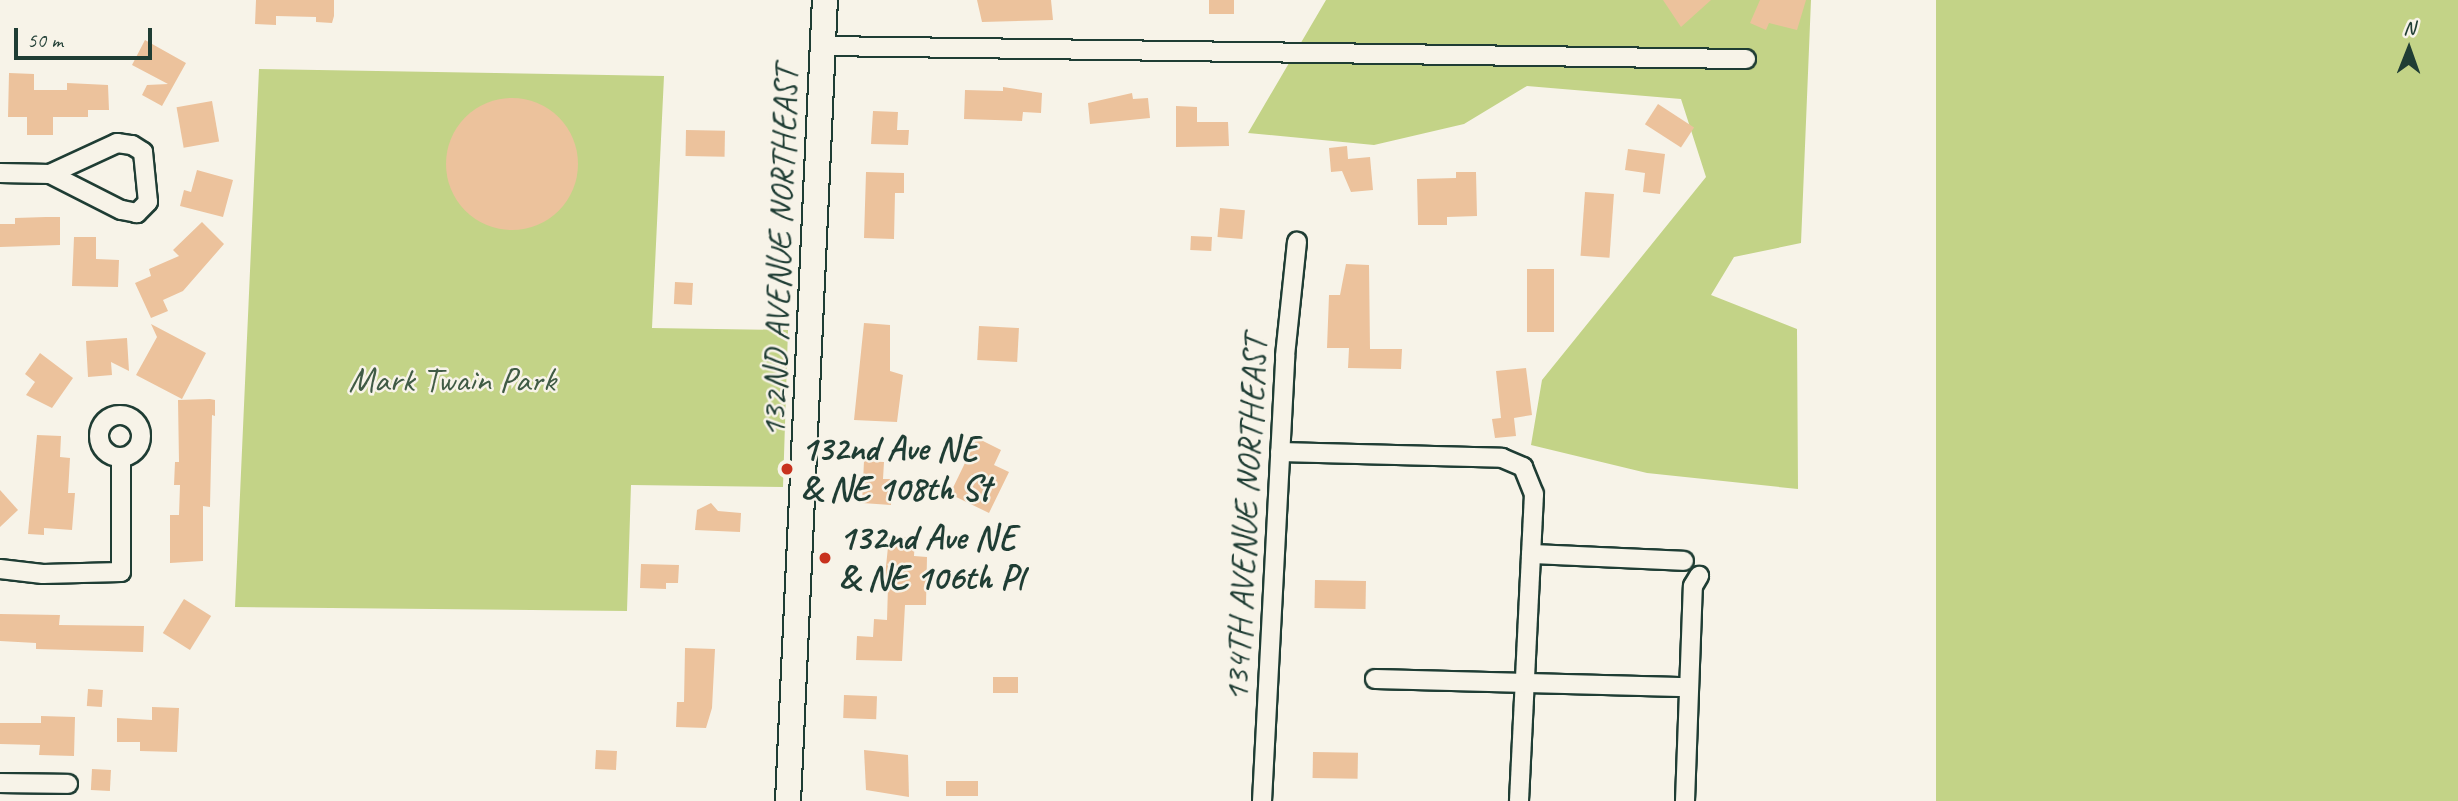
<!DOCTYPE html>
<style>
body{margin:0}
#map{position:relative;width:2458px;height:801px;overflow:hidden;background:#f7f3e8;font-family:Caveat,sans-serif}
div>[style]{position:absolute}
.green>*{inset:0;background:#c3d387;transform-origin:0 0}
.building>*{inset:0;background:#ecc29c;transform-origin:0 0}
.round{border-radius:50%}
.roads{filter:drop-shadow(2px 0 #1f3d34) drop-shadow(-2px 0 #1f3d34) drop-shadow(0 2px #1f3d34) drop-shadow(0 -2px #1f3d34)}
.street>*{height:18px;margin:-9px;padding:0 9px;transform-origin:9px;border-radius:9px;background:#f7f3e8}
.street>.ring{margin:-9px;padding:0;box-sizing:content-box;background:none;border:18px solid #f7f3e8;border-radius:50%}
.secondary>*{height:24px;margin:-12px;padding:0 12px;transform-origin:12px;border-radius:12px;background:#f7f3e8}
.dots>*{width:19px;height:19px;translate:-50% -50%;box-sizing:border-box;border:4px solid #f7f3e8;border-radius:50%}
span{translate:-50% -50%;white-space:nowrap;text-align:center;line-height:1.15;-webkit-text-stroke:5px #f7f3e8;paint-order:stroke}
.street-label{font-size:35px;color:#1f3d34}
.park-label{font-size:35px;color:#405b45}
.poi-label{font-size:35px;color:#1f3d34;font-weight:700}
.left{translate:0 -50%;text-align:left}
.north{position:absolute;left:2374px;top:14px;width:70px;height:70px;-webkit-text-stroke:5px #f7f3e8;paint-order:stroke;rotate:1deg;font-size:19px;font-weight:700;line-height:28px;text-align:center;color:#1f3d34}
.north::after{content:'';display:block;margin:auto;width:24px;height:32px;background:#1f3d34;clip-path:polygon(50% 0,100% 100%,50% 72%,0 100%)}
.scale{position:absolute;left:14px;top:28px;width:138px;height:32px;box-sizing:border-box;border:4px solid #1f3d34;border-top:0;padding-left:9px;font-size:21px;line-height:24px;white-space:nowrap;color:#1f3d34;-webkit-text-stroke:5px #f7f3e8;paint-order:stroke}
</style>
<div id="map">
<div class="green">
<div style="clip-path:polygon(1326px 0,1811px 0,1801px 243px,1734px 257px,1711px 295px,1797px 329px,1798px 489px,1647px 473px,1531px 445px,1542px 380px,1706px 177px,1681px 99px,1527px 86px,1464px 124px,1374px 145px,1248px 133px)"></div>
<div style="left:1936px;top:0;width:522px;height:802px"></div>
<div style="clip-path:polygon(259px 69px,664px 76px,652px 328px,788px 330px,783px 487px,631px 485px,627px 611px,235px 607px)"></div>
</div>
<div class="building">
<div style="clip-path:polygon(256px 0,334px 0,334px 16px,332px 23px,316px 22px,316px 17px,276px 16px,276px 25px,255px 24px)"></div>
<div style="clip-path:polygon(977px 0,1051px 0,1053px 20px,982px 22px)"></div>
<div style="left:1209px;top:0;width:25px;height:14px"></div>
<div style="clip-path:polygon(1663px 0,1711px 0,1681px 27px)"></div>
<div style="clip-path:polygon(1760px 0,1806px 0,1797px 30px,1769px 23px,1766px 30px,1750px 23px)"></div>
<div style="clip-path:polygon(145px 40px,186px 63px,162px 106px,142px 95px,147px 85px,168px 84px,132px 65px)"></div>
<div style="clip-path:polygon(9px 73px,34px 74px,34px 90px,67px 90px,67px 83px,108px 85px,109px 110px,88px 110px,88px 117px,53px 117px,53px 135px,27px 135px,27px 117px,8px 117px)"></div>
<div style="clip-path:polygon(1003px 87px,1042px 93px,1041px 113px,1023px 112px,1022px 121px,964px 119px,965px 90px,1003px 91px)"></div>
<div style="clip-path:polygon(1132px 93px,1133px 99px,1148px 98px,1150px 118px,1090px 124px,1088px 103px)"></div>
<div class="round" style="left:446px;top:98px;width:132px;height:132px"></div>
<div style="left:212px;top:101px;width:41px;height:36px;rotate:80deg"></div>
<div style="left:1658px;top:104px;width:43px;height:24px;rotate:33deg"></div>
<div style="clip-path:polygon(1176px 106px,1197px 107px,1197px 122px,1228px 122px,1229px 146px,1176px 147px)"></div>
<div style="clip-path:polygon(873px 111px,898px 112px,897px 130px,909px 130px,908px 145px,871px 144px)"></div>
<div style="left:686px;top:130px;width:39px;height:26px;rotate:1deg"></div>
<div style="clip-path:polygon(1347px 146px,1348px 159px,1370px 157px,1373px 190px,1351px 192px,1342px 171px,1331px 172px,1329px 148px)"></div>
<div style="clip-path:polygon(1628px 149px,1665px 154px,1660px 194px,1643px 192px,1645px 173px,1625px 170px)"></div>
<div style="clip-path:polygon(197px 170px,233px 180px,223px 217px,180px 206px,184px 190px,191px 192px)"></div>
<div style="clip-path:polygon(866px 172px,904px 173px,904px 193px,895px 193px,894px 239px,864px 238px)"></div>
<div style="clip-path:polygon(1456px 172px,1476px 172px,1477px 216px,1447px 217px,1447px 225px,1418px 225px,1417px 179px,1456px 178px)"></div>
<div style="left:1585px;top:192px;width:29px;height:64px;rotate:4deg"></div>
<div style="left:1220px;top:208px;width:25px;height:29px;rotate:5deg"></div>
<div style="clip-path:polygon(46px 217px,60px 217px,60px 245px,0 247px,0 224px,15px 224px,15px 218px)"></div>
<div style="clip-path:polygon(202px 222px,224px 244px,183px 291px,163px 300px,168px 311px,151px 318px,135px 283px,151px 276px,149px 269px,179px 256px,173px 250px)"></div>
<div style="left:1191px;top:236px;width:21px;height:14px;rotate:3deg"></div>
<div style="clip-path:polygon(74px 237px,96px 237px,96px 259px,119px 260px,118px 287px,72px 286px)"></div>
<div style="clip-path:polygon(1346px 264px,1369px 265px,1370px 349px,1402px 349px,1401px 369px,1348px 368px,1349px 348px,1327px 348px,1329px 295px,1340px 295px)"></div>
<div style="left:1527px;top:269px;width:27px;height:63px"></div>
<div style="left:675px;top:282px;width:18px;height:22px;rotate:3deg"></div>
<div style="clip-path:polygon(864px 323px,890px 325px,890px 371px,903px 375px,897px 422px,854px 420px)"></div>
<div style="clip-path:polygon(151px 324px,206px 353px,182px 399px,136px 375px,157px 337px)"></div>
<div style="left:979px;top:326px;width:40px;height:34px;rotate:3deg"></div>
<div style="clip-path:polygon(127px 338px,129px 371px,111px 362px,112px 375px,88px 377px,86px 341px)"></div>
<div style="clip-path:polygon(40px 353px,73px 378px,52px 408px,26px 395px,35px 382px,25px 374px)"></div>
<div style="clip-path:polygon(1526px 368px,1532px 415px,1514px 418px,1516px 436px,1495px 438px,1492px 419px,1501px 418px,1496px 371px)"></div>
<div style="clip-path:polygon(210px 399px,215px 400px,215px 416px,212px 415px,210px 507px,203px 506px,203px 561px,170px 563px,170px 515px,179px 515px,180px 485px,174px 485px,175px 462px,179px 462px,178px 400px)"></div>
<div style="clip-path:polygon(37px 435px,61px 436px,60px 457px,70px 458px,68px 493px,75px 493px,72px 530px,44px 528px,44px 535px,28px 534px)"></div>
<div style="clip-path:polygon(977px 438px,1001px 450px,994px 465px,1009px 472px,989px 513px,950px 494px)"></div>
<div style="clip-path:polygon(864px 461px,884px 462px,883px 479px,892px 479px,891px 505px,862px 503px)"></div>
<div style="clip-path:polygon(0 490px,18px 510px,0 527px)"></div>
<div style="clip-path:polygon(711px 503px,718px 511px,741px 513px,740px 532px,695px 530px,697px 510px)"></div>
<div style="clip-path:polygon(889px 537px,915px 538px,914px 556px,927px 557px,926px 605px,905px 605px,902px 661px,856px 660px,857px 636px,873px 637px,874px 619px,887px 620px,888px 586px,884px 586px)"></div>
<div style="clip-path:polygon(641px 564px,679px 565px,678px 583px,666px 583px,666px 589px,640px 588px)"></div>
<div style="left:1315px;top:580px;width:51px;height:28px;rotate:1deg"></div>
<div style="left:184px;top:599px;width:32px;height:40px;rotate:32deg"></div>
<div style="clip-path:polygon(0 614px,60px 615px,59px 625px,144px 626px,143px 652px,36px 649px,36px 643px,0 641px)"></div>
<div style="clip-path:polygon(685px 648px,715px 649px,712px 708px,706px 728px,676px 727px,677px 702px,684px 702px)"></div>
<div style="left:993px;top:677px;width:25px;height:16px"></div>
<div style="left:88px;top:689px;width:15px;height:17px;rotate:4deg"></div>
<div style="left:844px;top:695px;width:33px;height:23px;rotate:2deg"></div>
<div style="clip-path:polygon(152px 707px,179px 708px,177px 752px,140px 751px,140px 742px,117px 742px,117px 718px,152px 720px)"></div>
<div style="clip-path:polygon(41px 716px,75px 717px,74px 756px,39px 755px,40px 745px,0 744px,0 723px,41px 723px)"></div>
<div style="left:596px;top:750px;width:21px;height:19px;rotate:3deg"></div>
<div style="clip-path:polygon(864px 750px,908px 755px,909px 797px,866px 790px)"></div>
<div style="left:1313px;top:752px;width:45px;height:26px;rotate:1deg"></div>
<div style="left:92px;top:769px;width:19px;height:21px;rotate:3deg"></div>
<div style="left:946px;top:781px;width:32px;height:15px"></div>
</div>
<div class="roads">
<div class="street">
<div style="left:823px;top:46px;width:923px;rotate:0.81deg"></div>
<div style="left:0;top:173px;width:50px;rotate:1.1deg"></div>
<div style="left:50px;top:174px;width:74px;rotate:-24.8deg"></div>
<div style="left:117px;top:143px;width:15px;rotate:8deg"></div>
<div style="left:132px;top:145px;width:13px;rotate:32deg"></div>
<div style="left:143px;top:152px;width:50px;rotate:84.3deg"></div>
<div style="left:148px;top:202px;width:16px;rotate:135deg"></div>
<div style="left:137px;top:213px;width:16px;rotate:-169deg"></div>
<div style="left:121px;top:210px;width:80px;rotate:-153.1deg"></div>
<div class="ring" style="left:99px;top:415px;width:24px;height:24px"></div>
<div style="left:1280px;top:452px;width:222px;rotate:1.5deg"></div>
<div style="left:1502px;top:458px;width:23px;rotate:23deg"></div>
<div style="left:1523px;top:467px;width:29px;rotate:68deg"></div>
<div style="left:1534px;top:494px;width:307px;rotate:92.8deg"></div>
<div style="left:1531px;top:554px;width:153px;rotate:2.6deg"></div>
<div style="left:0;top:569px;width:43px;rotate:6.6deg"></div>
<div style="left:43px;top:574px;width:78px;rotate:-1.5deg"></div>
<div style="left:121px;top:572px;width:114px;rotate:-90deg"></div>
<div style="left:1375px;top:679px;width:314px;rotate:1.5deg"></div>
<div style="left:0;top:783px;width:68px;rotate:0.8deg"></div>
<div style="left:1262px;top:801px;width:446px;rotate:-87deg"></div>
<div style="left:1285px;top:356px;width:115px;rotate:-84deg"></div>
<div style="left:1685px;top:801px;width:215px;rotate:-87.9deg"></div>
<div style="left:1693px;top:586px;width:12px;rotate:-59deg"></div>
</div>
<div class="secondary">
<div style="left:788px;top:801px;width:802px;rotate:-87.36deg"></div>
</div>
</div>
<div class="dots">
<div style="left:787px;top:469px;background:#c8321e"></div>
<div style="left:825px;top:558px;background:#c8321e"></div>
</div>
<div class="street-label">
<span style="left:780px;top:252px;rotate:-88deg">132ND AVENUE NORTHEAST</span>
<span style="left:1246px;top:519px;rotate:-87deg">134TH AVENUE NORTHEAST</span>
</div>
<div class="park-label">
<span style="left:452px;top:380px">Mark Twain Park</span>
</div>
<div class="poi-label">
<span class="left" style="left:801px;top:469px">132nd Ave NE<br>&amp; NE 108th St</span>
<span class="left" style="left:839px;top:558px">132nd Ave NE<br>&amp; NE 106th Pl</span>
</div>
<div class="north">N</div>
<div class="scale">50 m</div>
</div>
